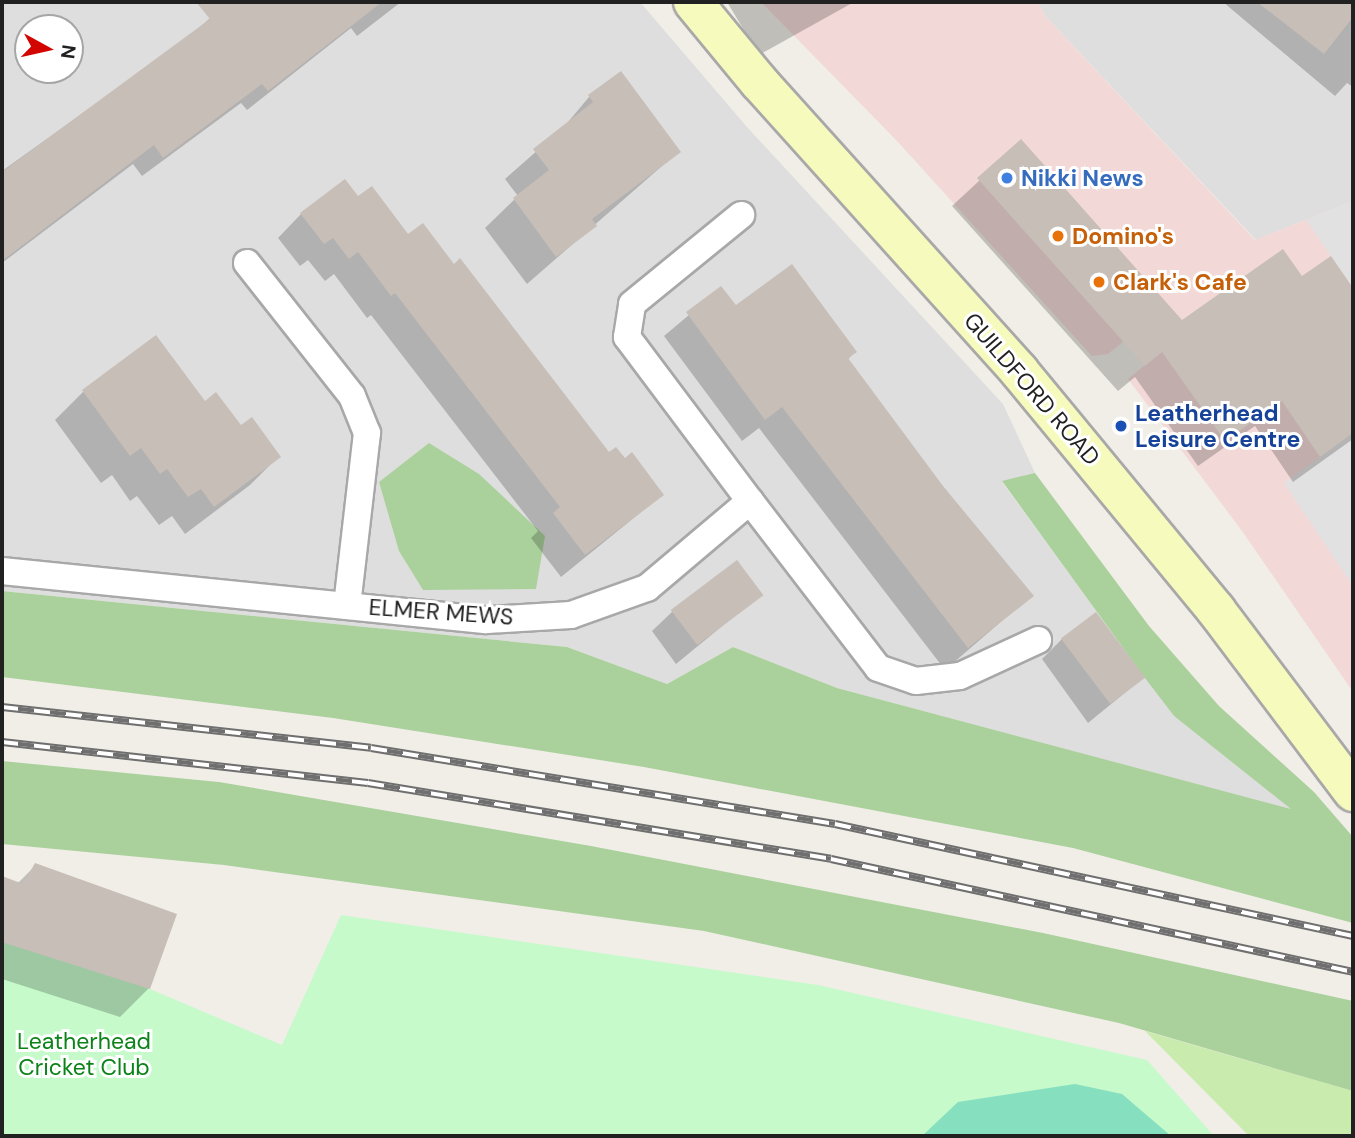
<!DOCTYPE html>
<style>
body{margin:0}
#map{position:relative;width:1355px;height:1138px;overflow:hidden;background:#f1eee8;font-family:"DM Sans",sans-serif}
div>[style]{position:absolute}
.residential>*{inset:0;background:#dfdede}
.commercial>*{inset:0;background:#f2d9d7}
.grass>*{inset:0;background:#caebae}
.forest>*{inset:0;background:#aad19c}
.park>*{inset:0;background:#c6facb}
.pitch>*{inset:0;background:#86e0bf}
.parking>*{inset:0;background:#e1e1e1}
.shadow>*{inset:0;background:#0003}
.building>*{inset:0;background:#c6beb7;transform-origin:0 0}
.roads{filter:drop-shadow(2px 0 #a8a8a8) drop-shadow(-2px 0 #a8a8a8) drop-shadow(0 2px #a8a8a8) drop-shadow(0 -2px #a8a8a8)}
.service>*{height:26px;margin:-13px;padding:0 13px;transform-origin:13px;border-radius:13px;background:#fff}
.secondary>*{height:38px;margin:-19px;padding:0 19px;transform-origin:19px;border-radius:19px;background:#f6fabc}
.rail>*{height:8px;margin-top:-4px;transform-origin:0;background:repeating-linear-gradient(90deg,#fff 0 16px,#6f6f6f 0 32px);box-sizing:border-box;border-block:2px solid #6f6f6f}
.dots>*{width:19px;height:19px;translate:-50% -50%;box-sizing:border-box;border:4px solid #fff;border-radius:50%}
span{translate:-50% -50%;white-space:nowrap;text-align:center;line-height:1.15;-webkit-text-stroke:6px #fff;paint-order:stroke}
.shop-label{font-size:23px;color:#366cbe;font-weight:700}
.left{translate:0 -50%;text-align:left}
.food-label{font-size:23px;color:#c56008;font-weight:700}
.street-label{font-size:23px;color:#212121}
.transit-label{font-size:23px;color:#164399;font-weight:700}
.park-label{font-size:23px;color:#0b8318}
.frame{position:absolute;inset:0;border:4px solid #212121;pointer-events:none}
.north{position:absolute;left:14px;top:14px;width:70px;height:70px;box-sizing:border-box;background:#fff;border:2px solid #a6a6a6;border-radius:50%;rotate:98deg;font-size:19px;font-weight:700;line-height:28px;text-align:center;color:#212121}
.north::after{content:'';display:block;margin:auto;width:24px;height:32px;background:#d20500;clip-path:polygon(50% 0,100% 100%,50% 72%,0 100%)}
</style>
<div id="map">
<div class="residential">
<div style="clip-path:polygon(evenodd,2px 2px,640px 2px,747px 127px,1003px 404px,1035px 473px,1002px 482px,1174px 716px,1293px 810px,837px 688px,733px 647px,667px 684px,567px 647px,2px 591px,2px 2px,28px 28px,70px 28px,70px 70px,28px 70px,28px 28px)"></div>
<div style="clip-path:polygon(1038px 2px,1353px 2px,1353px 201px,1256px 240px,1045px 16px)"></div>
</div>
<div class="commercial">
<div style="clip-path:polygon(761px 2px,1038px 2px,1045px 16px,1255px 240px,1353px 201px,1353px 692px,1242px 531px,1128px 379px,1145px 365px,1124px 341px,1108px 354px,1092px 356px,897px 141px)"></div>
</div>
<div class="grass">
<div style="clip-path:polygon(1145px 1031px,1353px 1091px,1353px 1136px,1249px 1136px)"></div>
</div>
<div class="forest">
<div style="clip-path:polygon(429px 443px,479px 474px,545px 536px,536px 589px,423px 590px,399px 551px,379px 482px)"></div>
<div style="clip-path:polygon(1035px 473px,1149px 626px,1219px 706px,1314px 792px,1353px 837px,1353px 923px,1073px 848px,644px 767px,333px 718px,2px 677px,2px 591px,567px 647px,667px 684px,733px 647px,837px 688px,1291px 809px,1174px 716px,1145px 678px,1002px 481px)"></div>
<div style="clip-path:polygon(2px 761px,219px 782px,591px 846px,1043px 933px,1353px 1001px,1353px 1091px,1119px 1023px,704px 931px,224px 865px,2px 844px)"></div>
</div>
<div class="park">
<div style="clip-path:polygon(341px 915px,818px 985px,1147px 1060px,1214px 1136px,2px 1136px,2px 942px,150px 989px,282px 1045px)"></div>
</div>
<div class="pitch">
<div style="clip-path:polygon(1075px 1084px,1122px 1094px,1171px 1136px,922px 1136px,958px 1102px)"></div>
</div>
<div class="parking">
<div style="clip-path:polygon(1353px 201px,1353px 288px,1306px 220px)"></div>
<div style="clip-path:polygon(1353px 433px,1353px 586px,1284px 483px)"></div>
</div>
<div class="shadow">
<div style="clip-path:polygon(228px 2px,401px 2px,357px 36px,351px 28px,247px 110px,241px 103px,142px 176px,133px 164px,2px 263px,2px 171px,189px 37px)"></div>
<div style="clip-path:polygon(727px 2px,854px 2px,759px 55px)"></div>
<div style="clip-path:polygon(1223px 2px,1353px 2px,1353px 87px,1347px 83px,1335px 96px)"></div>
<div style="clip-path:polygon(620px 73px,678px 152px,527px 284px,485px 228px,518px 196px,505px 179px,563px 128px,589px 97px)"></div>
<div style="clip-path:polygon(1021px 142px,1181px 322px,1301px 279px,1331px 258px,1353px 291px,1353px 439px,1293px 482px,1255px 426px,1198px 466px,1135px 377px,1118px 391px,952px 206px)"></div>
<div style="clip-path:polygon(358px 199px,454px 267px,609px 455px,662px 495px,561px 577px,531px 538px,538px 531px,371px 315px,367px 318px,334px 274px,325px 281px,308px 260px,300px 266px,278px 238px,301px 214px)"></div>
<div style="clip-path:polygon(721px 288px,736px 308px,855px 352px,847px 360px,942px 487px,1032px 595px,945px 670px,759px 428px,742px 441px,664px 336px)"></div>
<div style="clip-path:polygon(83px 392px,204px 403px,278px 457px,250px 485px,185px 534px,172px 516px,159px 525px,137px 496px,130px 501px,112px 475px,101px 483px,55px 420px)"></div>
<div style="clip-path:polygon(760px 595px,676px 664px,652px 631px,673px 611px)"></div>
<div style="clip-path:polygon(1062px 639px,1143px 678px,1088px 723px,1042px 659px)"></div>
<div style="clip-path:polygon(36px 865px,149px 988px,120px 1017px,2px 979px,2px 878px,17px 884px)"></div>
</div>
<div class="building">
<div style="clip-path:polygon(196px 2px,382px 2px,268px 91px,262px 84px,163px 158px,154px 145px,2px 261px,2px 172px,210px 19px)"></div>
<div style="clip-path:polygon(1257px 2px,1353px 2px,1353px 17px,1324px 54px)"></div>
<div style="clip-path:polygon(621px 71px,681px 152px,592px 219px,597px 226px,556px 257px,513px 198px,549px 170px,533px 149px,593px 102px,588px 95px)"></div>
<div style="clip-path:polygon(1021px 139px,1182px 320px,1283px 249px,1302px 276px,1331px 256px,1353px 288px,1353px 433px,1320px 457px,1282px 401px,1225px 441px,1162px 352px,1145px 366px,977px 178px)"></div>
<div style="clip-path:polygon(345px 179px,358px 196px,372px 186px,408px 234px,423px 223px,454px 264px,460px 258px,609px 452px,616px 447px,625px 458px,632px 452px,664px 495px,585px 555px,553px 513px,560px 507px,395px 293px,391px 296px,358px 252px,349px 259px,333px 238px,324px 244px,300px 213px)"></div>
<div style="clip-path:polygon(792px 264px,857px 352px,848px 358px,943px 486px,1034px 596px,968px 648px,782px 407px,765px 420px,686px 312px,721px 286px,736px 305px)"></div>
<div style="clip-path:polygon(156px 335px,205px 401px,216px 392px,241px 425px,252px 417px,281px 457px,214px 507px,201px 489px,188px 497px,167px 469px,160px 474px,141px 448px,130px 456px,82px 390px)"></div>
<div style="left:737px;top:560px;width:44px;height:83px;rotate:53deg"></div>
<div style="left:1096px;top:612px;width:82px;height:44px;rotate:53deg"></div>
<div style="clip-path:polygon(35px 863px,177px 914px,150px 989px,2px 942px,2px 876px,23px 884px)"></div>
</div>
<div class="roads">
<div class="service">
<div style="left:247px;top:263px;width:169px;rotate:51.7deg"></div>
<div style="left:352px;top:396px;width:40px;rotate:68deg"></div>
<div style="left:367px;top:433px;width:174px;rotate:96.6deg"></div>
<div style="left:750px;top:501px;width:210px;rotate:52.5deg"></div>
<div style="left:878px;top:668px;width:40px;rotate:18.9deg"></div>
<div style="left:916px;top:681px;width:44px;rotate:-6.5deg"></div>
<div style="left:960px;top:676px;width:86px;rotate:-24.8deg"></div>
<div style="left:2px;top:571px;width:487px;rotate:5.8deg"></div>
<div style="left:487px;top:620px;width:84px;rotate:-3.4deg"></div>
<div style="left:571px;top:615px;width:81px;rotate:-19.6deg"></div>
<div style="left:647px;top:588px;width:135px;rotate:-40.2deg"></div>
<div style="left:750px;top:501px;width:205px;rotate:-126.9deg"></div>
<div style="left:627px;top:337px;width:33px;rotate:-81deg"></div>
<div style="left:632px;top:304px;width:141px;rotate:-39.2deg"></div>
</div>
<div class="secondary">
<div style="left:693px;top:2px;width:104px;rotate:50.5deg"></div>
<div style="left:759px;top:82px;width:389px;rotate:48deg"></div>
<div style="left:1019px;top:371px;width:310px;rotate:50.5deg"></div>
<div style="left:1216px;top:610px;width:228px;rotate:53deg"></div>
</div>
</div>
<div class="rail">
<div style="left:2px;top:707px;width:371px;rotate:6.3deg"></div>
<div style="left:371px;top:748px;width:470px;rotate:9.3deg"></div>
<div style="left:835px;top:824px;width:530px;rotate:12.2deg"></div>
<div style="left:2px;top:742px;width:368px;rotate:6.4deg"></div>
<div style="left:368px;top:783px;width:469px;rotate:9.3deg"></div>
<div style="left:831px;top:859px;width:534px;rotate:12.21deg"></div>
</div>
<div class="dots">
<div style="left:1007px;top:178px;background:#3f7fe0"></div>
<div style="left:1058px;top:236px;background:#e8710a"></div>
<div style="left:1099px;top:282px;background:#e8710a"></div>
<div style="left:1121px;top:426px;background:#1a4fb4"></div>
</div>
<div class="shop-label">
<span class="left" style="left:1021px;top:178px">Nikki News</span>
</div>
<div class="food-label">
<span class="left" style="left:1072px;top:236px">Domino's</span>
<span class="left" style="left:1113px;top:282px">Clark's Cafe</span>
</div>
<div class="street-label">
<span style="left:1032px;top:389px;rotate:49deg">GUILDFORD ROAD</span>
<span style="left:441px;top:612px;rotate:4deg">ELMER MEWS</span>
</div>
<div class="transit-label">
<span class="left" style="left:1135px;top:426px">Leatherhead<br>Leisure Centre</span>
</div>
<div class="park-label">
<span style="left:84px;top:1054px">Leatherhead<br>Cricket Club</span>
</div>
<div class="frame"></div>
<div class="north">N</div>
</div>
